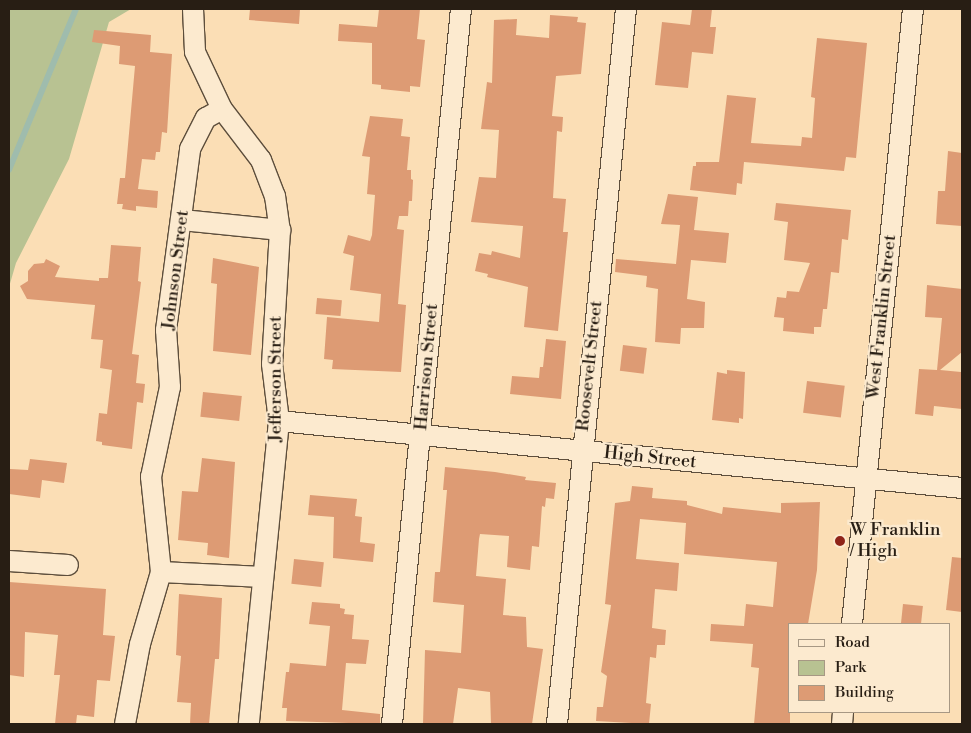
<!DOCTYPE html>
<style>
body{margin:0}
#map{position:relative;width:971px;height:733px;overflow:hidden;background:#fbdeb5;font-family:"Libre Bodoni",serif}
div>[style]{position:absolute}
.green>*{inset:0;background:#b8c292}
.stream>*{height:5.5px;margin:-2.75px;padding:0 2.75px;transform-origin:2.75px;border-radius:2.75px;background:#9fbcad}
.building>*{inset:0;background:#dd9b74;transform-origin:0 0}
.roads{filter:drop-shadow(1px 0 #5d4e3c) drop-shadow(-1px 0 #5d4e3c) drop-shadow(0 1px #5d4e3c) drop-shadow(0 -1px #5d4e3c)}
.minor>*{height:20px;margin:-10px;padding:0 10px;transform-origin:10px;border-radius:10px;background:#fceacf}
.dots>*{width:14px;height:14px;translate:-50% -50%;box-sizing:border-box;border:2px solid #fceacf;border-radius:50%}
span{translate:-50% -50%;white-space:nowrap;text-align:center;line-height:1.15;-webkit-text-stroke:4.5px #fceacf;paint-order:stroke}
.street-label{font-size:18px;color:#281e14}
.poi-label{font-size:18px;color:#281e14}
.left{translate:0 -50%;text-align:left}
.frame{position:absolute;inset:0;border:10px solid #281e14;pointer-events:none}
.legend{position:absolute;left:788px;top:623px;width:162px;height:90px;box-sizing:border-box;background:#fceacf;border:1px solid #a79884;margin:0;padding:6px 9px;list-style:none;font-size:15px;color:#281e14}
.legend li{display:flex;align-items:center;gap:10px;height:25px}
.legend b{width:25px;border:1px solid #a79884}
</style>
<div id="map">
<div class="green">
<div style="clip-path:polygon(9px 9px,131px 9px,109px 22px,69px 159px,16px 263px,9px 287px)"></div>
</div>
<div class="stream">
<div style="left:9px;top:170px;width:174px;rotate:-67.4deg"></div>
</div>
<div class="building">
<div style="clip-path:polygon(250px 9px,300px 9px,299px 24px,249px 20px)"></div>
<div style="clip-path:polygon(379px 9px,420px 9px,417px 39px,425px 40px,420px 87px,410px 86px,410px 92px,381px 89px,381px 85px,372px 84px,372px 43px,338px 41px,339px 24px,377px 27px)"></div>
<div style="clip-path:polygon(692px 9px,712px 9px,710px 27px,716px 27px,713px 54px,692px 52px,688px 88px,655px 85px,662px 22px,690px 25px)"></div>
<div style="clip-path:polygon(550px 15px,578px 17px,577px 22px,586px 23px,581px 74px,556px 76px,552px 116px,563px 117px,562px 132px,557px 131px,553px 198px,566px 199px,563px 232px,568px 232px,558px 331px,524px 327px,528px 287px,487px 277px,488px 274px,475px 271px,479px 253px,491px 255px,492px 251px,520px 258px,523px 226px,471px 222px,479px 177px,496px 178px,499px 130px,481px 129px,487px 82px,492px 83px,494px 20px,517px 19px,516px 35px,549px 38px)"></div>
<div style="clip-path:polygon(94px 30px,151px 35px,150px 52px,172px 54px,167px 133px,162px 132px,160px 152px,156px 152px,155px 160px,142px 159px,138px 189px,158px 191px,157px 208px,136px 206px,136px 211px,122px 209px,123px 204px,117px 204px,120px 178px,125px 178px,135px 66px,119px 64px,120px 46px,92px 42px)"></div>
<div style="clip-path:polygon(817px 38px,867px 43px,856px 158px,846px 157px,844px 171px,744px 162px,742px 184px,737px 183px,736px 195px,690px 190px,693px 166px,696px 166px,696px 162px,719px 162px,727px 95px,756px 98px,751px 143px,801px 146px,802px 137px,812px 138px,815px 98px,811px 97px)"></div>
<div style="clip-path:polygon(370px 116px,403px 119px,401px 136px,410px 137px,407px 170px,411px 170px,411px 179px,413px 180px,412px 201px,409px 201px,408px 216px,399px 216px,397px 229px,404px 230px,398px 304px,406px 305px,401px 372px,332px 369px,333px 360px,324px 359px,327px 317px,379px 322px,381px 294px,350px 290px,354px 256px,343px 253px,348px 235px,370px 241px,372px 235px,375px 195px,367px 194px,370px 157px,362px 156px)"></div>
<div style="clip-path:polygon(948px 151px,962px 153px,962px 226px,936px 224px,938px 191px,945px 191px)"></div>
<div style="clip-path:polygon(668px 194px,698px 197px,694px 230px,729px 233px,726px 263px,691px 260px,687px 299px,705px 302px,704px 328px,681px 328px,680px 344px,655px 342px,658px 289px,646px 287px,647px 276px,615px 272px,616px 259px,676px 264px,680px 225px,661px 224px)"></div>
<div style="clip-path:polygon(776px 203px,851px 210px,848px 240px,842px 239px,839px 273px,831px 272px,827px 309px,823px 309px,821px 327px,814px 327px,814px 334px,783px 331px,784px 318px,774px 317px,777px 297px,786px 298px,787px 291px,799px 292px,810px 263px,784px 260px,788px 222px,774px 220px)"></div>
<div style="clip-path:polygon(111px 245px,141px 247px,138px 281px,141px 282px,132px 354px,139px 355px,136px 383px,145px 384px,143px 403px,137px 402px,132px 449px,102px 445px,102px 442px,96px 441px,99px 413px,107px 414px,112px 370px,100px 368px,103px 340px,91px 339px,95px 305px,27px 299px,20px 286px,28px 281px,28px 271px,34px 264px,44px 263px,46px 259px,60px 266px,55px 277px,99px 281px,99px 278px,108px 278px)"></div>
<div style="clip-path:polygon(213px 258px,259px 267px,251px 355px,213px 351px,217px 284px,211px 283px)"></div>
<div style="clip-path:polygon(927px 285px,962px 289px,962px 352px,940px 370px,961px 372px,962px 409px,934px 406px,933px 416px,915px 414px,919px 369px,937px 370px,942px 318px,925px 317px)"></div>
<div style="left:317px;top:298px;width:25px;height:16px;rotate:5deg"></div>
<div style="clip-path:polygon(546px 339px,566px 341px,561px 399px,510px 394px,512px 376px,539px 378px,540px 367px,543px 367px)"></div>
<div style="left:623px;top:345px;width:24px;height:26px;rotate:7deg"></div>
<div style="clip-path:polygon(727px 370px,745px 372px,743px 419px,739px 418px,739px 423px,712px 420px,717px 372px,727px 374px)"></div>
<div style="left:807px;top:381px;width:38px;height:32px;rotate:7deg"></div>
<div style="left:203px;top:392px;width:39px;height:25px;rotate:6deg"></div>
<div style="clip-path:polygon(202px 458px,235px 462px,229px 558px,207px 555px,208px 543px,178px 540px,182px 491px,198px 492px)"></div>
<div style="clip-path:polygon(30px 459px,67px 463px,64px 483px,42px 480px,40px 498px,9px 494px,10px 469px,28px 470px)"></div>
<div style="clip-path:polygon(445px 467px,495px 472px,526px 477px,525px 480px,556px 483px,554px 499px,546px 498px,545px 507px,542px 506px,539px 547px,532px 546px,530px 570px,507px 567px,509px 536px,480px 534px,479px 539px,476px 576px,506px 579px,503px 615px,526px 617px,527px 647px,543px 649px,532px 724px,491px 724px,490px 692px,458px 688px,453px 724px,423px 724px,425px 650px,461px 653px,464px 605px,433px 602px,435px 572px,440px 572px,447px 490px,443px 490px)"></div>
<div style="clip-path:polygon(632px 486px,653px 488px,652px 498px,687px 501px,687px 505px,722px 514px,723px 507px,781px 513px,781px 503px,820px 502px,817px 570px,808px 624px,790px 624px,790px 724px,754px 724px,759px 668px,751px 667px,753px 644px,710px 641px,711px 624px,744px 626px,746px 604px,773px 607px,777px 562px,684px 554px,686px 523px,640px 519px,636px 559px,679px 563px,677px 591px,655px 589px,652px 628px,666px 630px,665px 645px,657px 645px,656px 658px,650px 657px,646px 703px,651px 704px,649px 724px,596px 721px,597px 707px,603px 707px,607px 676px,601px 672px,611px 605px,605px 604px,615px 503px,630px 501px)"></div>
<div style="clip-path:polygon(310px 495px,357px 499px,355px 516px,362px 517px,360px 542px,375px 544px,373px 562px,333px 558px,334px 517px,308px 515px)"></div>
<div style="clip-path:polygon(952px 557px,962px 558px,962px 612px,946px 610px)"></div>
<div style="left:294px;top:559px;width:30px;height:25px;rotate:6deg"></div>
<div style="clip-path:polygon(9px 582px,106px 589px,103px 635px,115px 636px,110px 681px,97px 680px,94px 717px,77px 715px,76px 724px,55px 724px,60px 675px,54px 675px,58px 635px,25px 632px,24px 677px,9px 675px)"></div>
<div style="clip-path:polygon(179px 594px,222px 598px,219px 659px,215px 659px,209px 724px,190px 724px,191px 703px,177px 702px,181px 656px,176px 655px)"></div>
<div style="clip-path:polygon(312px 602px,340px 604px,340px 608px,345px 609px,344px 614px,354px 615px,352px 639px,369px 640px,366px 664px,346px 663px,342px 710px,380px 714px,380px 724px,286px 721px,287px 708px,282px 708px,286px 672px,289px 672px,290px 663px,326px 666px,330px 626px,309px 624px)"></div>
<div style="left:903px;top:604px;width:20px;height:20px;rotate:6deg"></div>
</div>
<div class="roads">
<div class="minor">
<div style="left:193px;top:9px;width:43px;rotate:87.3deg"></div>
<div style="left:195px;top:52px;width:63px;rotate:64.7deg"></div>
<div style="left:222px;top:109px;width:64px;rotate:52.6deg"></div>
<div style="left:261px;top:160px;width:39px;rotate:69deg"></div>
<div style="left:275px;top:196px;width:34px;rotate:82deg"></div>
<div style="left:280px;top:230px;width:134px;rotate:93.4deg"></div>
<div style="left:272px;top:364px;width:57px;rotate:83deg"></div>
<div style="left:279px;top:421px;width:304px;rotate:95.7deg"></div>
<div style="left:182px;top:220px;width:99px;rotate:5.8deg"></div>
<div style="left:279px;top:421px;width:686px;rotate:5.6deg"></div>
<div style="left:9px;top:561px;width:59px;rotate:3.9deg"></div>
<div style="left:161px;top:572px;width:102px;rotate:2.8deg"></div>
<div style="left:852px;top:624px;width:618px;rotate:-84.34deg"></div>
<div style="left:125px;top:724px;width:81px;rotate:-79.4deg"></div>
<div style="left:140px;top:644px;width:75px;rotate:-73.7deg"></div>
<div style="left:161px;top:572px;width:96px;rotate:-96deg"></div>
<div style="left:151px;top:477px;width:92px;rotate:-78.1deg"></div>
<div style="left:170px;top:387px;width:57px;rotate:-94deg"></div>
<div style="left:166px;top:330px;width:183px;rotate:-82.4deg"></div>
<div style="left:190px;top:149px;width:35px;rotate:-63deg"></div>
<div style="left:206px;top:118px;width:18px;rotate:-29deg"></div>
<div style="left:392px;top:724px;width:718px;rotate:-84.49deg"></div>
<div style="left:557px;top:724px;width:718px;rotate:-84.49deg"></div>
<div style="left:842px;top:724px;width:12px;rotate:-85deg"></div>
</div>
</div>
<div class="dots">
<div style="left:840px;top:541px;background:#8f2418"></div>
</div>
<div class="street-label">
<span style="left:176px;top:270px;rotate:-83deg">Johnson Street</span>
<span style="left:882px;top:317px;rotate:-84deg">West Franklin Street</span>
<span style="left:590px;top:366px;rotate:-84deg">Roosevelt Street</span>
<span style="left:427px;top:367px;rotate:-85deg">Harrison Street</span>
<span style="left:276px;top:379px;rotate:-90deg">Jefferson Street</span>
<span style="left:650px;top:458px;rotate:6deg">High Street</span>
</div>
<div class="poi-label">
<span class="left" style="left:850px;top:541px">W Franklin<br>/ High</span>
</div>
<div class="frame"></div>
<ul class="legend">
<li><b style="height:6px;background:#fceacf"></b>Road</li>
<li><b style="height:14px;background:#b8c292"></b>Park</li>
<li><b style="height:14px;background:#dd9b74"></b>Building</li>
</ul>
</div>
